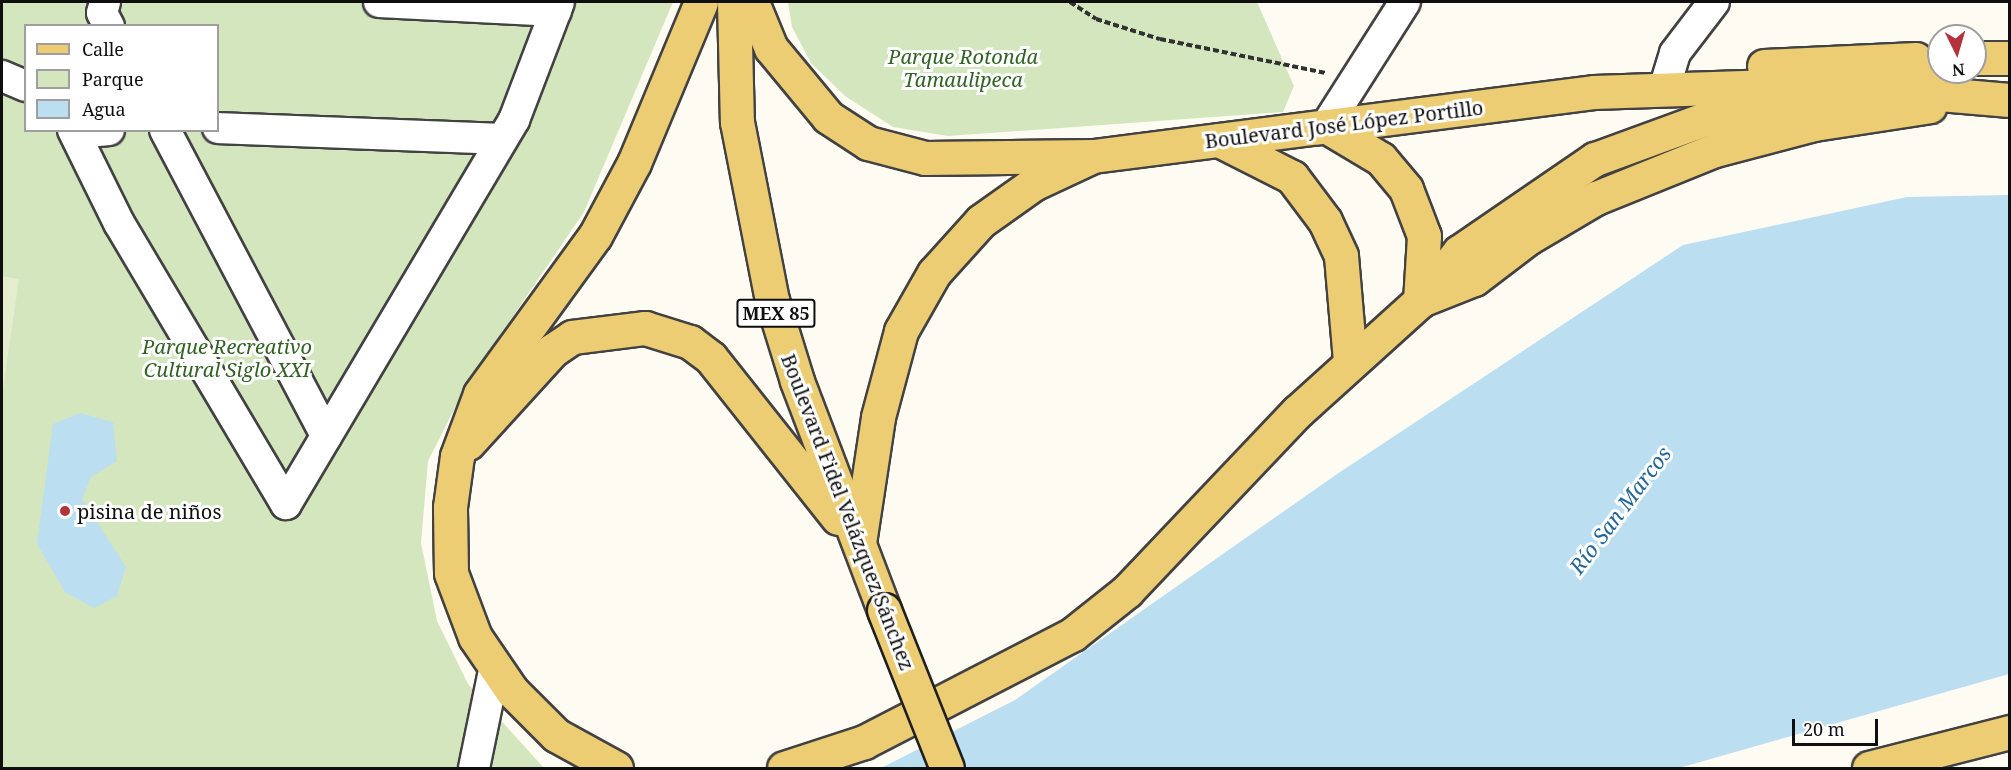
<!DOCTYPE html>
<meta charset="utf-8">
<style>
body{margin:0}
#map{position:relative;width:2011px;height:770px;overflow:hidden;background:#fefbf2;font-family:"Noto Serif",serif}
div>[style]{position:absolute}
.green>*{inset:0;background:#d4e6be}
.pitch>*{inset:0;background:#e4eecf}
.water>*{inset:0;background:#bbdef1}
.path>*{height:4px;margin-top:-2px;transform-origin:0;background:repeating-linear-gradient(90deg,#313131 0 6px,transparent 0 9px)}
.roads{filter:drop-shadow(2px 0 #424242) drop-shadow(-2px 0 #424242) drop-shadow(0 2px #424242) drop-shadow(0 -2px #424242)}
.minor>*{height:30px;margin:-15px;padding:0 15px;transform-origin:15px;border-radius:15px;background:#fff}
.major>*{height:33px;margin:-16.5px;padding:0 16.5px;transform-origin:16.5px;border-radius:16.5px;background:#edcd73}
.bridges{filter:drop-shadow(2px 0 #202020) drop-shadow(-2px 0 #202020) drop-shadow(0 2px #202020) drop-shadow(0 -2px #202020)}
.major-bridge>*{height:33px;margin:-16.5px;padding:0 16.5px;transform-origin:16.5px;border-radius:16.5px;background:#edcd73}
.dots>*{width:16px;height:16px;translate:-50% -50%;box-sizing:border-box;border:3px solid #fff;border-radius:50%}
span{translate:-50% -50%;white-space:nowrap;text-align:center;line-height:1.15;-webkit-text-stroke:6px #fff;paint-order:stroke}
.shield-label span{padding:2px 4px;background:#fff;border:2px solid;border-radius:4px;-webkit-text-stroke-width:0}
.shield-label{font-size:18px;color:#0f0f0f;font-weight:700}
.park-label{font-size:20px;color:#326224;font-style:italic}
.street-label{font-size:20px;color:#0f0f0f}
.poi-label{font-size:20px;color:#0f0f0f}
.left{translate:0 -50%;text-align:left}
.water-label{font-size:21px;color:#226697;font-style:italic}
.frame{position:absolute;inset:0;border:3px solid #0f0f0f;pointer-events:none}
.legend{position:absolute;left:24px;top:24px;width:195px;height:108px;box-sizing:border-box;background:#fff;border:2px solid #9f9f9f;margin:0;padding:8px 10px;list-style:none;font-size:18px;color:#0f0f0f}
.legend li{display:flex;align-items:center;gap:12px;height:30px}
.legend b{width:30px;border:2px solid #9f9f9f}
.north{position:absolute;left:1927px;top:24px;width:60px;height:60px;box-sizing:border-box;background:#fff;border:2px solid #9f9f9f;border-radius:50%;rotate:175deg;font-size:16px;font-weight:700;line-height:24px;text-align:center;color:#0f0f0f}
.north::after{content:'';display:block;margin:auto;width:21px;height:27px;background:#b4323b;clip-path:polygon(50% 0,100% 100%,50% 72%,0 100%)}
.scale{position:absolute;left:1792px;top:719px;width:86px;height:27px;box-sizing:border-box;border:3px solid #0f0f0f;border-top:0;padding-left:8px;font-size:18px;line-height:21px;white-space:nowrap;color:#0f0f0f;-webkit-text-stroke:4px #fff;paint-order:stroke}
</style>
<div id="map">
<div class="green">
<div style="clip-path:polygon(evenodd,2px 2px,673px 2px,584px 212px,468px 382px,428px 461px,421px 543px,437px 621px,468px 684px,544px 768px,2px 768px,2px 2px,26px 26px,218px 26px,218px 130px,26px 130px,26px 26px)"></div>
<div style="clip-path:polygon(788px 2px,1257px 2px,1294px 86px,1283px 112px,948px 136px,893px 127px,845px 96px,811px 63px,792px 27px)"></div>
</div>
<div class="pitch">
<div style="clip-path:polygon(2px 276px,19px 279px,2px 395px)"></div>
</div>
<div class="water">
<div style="clip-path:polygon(2009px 195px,2009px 674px,1679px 768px,881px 768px,1015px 700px,1337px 474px,1683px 245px,1907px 197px)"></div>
<div style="clip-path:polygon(80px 413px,113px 422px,117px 461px,91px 477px,82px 499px,126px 567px,117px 596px,94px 608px,65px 592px,37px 544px,53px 424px)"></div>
</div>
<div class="path">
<div style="left:1070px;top:2px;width:31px;rotate:33deg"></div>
<div style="left:1096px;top:19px;width:67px;rotate:17.4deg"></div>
<div style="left:1160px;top:39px;width:169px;rotate:11.6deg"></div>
</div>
<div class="roads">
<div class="minor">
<div style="left:105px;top:2px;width:11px;rotate:105deg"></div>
<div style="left:102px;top:13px;width:15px;rotate:62deg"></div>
<div style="left:379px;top:2px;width:177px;rotate:2.9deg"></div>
<div style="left:2px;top:76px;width:26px;rotate:23deg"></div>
<div style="left:1665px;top:86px;width:34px;rotate:-73deg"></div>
<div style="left:1675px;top:53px;width:64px;rotate:-52.6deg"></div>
<div style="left:1326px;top:126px;width:147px;rotate:-57.5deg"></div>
<div style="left:218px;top:128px;width:284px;rotate:2.2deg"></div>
<div style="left:73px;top:130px;width:104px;rotate:63.7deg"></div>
<div style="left:119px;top:223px;width:327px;rotate:59.3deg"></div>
<div style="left:286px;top:504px;width:447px;rotate:-59.3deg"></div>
<div style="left:514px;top:120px;width:126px;rotate:-69.1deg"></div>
<div style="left:165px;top:130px;width:346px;rotate:62.2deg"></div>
<div style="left:76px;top:133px;width:33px;rotate:-5deg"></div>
<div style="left:474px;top:768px;width:104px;rotate:-78.4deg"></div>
</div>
<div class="major">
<div style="left:734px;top:2px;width:120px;rotate:88.6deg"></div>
<div style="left:737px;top:122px;width:181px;rotate:78.9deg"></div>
<div style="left:772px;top:300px;width:85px;rotate:72.8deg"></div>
<div style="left:797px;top:381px;width:245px;rotate:69.2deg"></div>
<div style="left:752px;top:2px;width:50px;rotate:67.6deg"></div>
<div style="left:771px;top:48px;width:89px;rotate:50.4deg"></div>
<div style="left:828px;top:117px;width:48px;rotate:33deg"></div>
<div style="left:868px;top:143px;width:59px;rotate:14.7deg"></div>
<div style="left:925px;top:158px;width:168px;rotate:-0.7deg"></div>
<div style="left:1093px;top:156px;width:506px;rotate:-7.27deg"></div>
<div style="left:1595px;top:92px;width:207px;rotate:-1.9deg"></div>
<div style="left:1975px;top:58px;width:35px"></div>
<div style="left:1764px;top:66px;width:152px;rotate:-2.6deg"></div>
<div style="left:1893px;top:90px;width:117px;rotate:4.9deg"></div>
<div style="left:1326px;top:126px;width:64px;rotate:31deg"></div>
<div style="left:1381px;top:159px;width:39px;rotate:50deg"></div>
<div style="left:1406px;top:189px;width:50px;rotate:69deg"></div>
<div style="left:1424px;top:236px;width:65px;rotate:93.5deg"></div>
<div style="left:1219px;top:140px;width:82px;rotate:26.9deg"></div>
<div style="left:1292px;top:177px;width:55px;rotate:53.1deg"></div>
<div style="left:1325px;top:221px;width:38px;rotate:65deg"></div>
<div style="left:1341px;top:256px;width:105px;rotate:85.1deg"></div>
<div style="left:1421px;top:300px;width:57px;rotate:-21.6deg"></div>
<div style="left:1474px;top:279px;width:68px;rotate:-37.2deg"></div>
<div style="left:1528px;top:238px;width:79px;rotate:-30.5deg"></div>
<div style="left:1596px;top:198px;width:128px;rotate:-22deg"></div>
<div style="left:1715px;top:150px;width:102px;rotate:-14.7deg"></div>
<div style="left:1814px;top:124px;width:117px;rotate:-8.8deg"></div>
<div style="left:468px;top:443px;width:126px;rotate:-47.6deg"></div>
<div style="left:553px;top:350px;width:23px;rotate:-34deg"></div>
<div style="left:572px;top:337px;width:74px;rotate:-7deg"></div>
<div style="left:645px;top:328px;width:47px;rotate:17.3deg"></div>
<div style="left:690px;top:342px;width:26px;rotate:37deg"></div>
<div style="left:711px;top:358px;width:204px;rotate:51.6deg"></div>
<div style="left:859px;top:543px;width:127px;rotate:-81.4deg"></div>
<div style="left:878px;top:417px;width:89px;rotate:-75deg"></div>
<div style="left:901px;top:331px;width:67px;rotate:-60.4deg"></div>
<div style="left:934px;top:273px;width:70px;rotate:-47.9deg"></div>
<div style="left:981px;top:221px;width:64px;rotate:-35.4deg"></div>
<div style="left:1033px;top:184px;width:62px;rotate:-24.9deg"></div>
<div style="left:616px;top:768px;width:68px;rotate:-151.2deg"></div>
<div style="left:556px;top:735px;width:62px;rotate:-135deg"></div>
<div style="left:512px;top:691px;width:65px;rotate:-124.4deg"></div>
<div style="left:475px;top:637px;width:68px;rotate:-110.6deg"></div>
<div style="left:451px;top:573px;width:66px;rotate:-90.9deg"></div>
<div style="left:450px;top:507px;width:51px;rotate:-82.2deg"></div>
<div style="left:457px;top:456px;width:66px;rotate:-69.6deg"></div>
<div style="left:480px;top:394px;width:195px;rotate:-54deg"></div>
<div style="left:595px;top:236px;width:83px;rotate:-61.9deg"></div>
<div style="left:634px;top:163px;width:174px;rotate:-67.4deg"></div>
<div style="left:784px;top:768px;width:84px;rotate:-18deg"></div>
<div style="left:864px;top:742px;width:235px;rotate:-27.3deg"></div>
<div style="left:1073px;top:634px;width:69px;rotate:-38.5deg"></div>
<div style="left:1127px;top:591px;width:247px;rotate:-46.5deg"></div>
<div style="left:1297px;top:412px;width:166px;rotate:-42.1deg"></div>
<div style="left:1420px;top:301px;width:63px;rotate:-51.5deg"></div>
<div style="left:1459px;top:252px;width:165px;rotate:-34.4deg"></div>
<div style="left:1595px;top:159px;width:117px;rotate:-20deg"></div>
<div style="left:1705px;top:119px;width:239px;rotate:-11.8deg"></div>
<div style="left:1869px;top:768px;width:146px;rotate:-14.3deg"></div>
</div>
</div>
<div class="bridges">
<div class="major-bridge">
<div style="left:884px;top:610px;width:170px;rotate:68.3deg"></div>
</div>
</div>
<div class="dots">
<div style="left:65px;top:511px;background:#b4323b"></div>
</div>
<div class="shield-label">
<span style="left:776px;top:313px">MEX 85</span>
</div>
<div class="park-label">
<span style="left:963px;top:68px">Parque Rotonda<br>Tamaulipeca</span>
<span style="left:227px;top:358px">Parque Recreativo<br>Cultural Siglo XXI</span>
</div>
<div class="street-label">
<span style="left:1344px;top:124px;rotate:-7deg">Boulevard José López Portillo</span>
<span style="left:848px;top:512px;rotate:69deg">Boulevard Fidel Velázquez Sánchez</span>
</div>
<div class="poi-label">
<span class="left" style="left:77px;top:511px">pisina de niños</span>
</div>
<div class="water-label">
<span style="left:1620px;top:510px;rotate:-53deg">Río San Marcos</span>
</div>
<div class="frame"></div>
<ul class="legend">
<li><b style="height:8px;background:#edcd73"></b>Calle</li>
<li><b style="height:16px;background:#d4e6be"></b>Parque</li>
<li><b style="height:16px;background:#bbdef1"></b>Agua</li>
</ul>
<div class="north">N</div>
<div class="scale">20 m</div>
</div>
